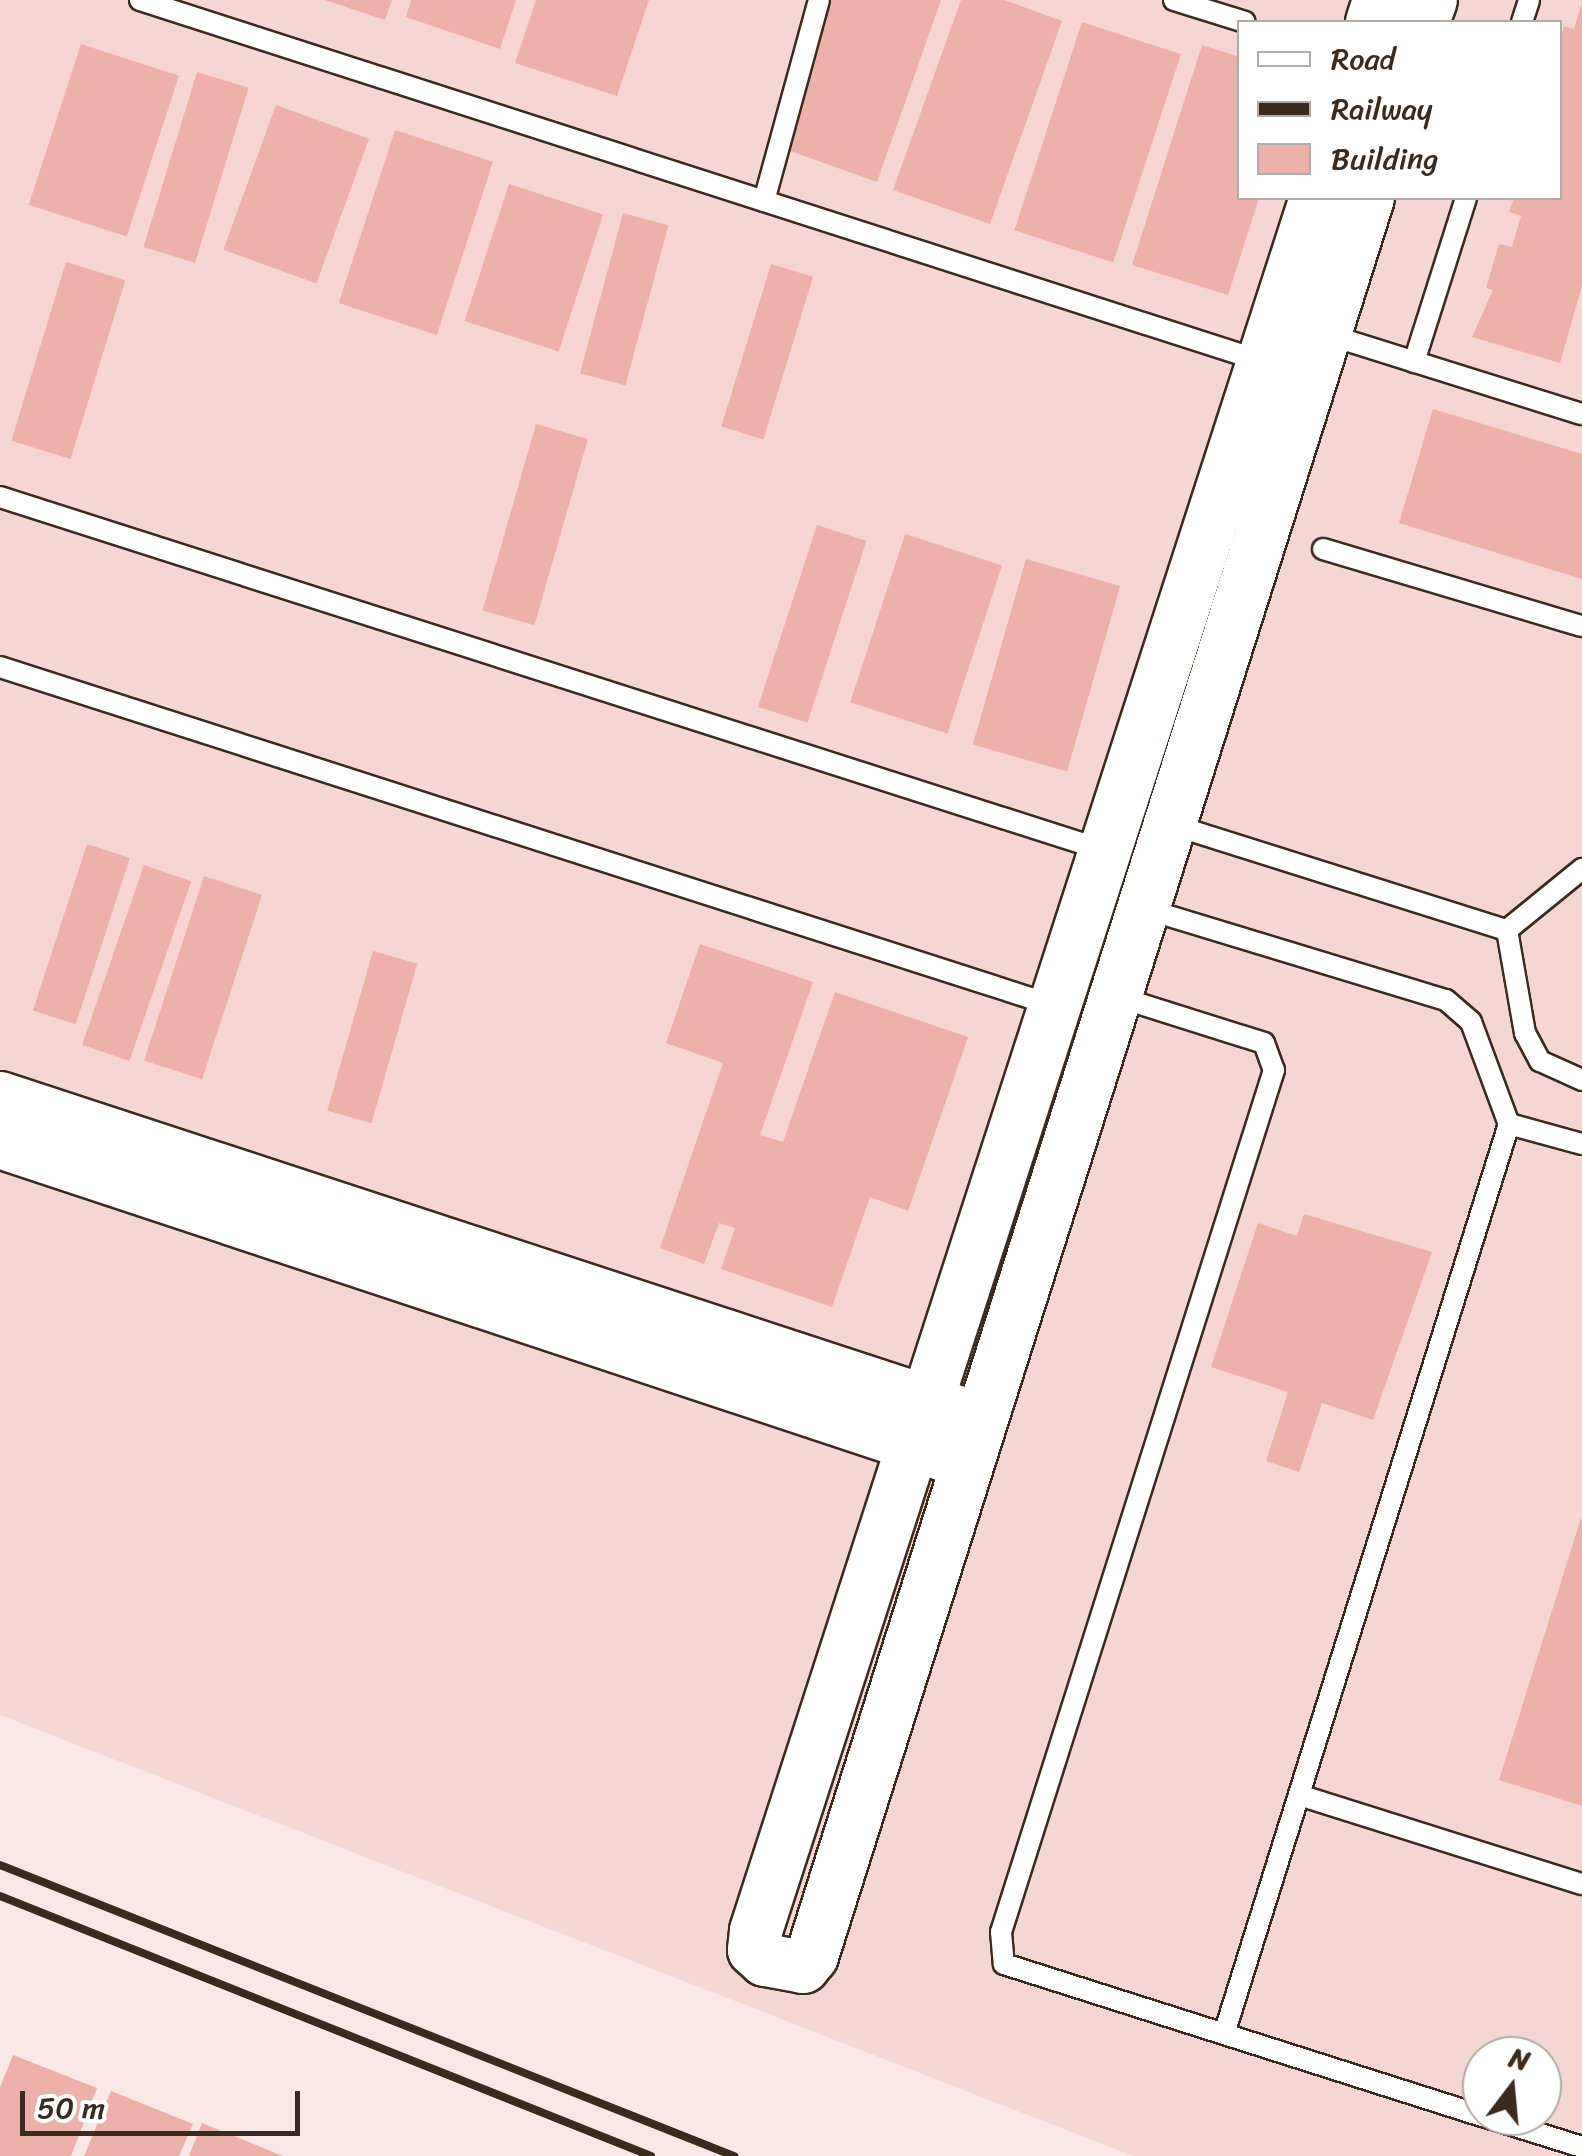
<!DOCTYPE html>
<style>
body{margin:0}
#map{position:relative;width:1582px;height:2156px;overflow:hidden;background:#f9e7e5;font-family:Sriracha,sans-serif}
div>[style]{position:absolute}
.built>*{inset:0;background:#f5d6d3}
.building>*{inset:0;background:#ebb0a8;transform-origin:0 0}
.roads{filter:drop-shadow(2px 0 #3b2a1e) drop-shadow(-2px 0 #3b2a1e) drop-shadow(0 2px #3b2a1e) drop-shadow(0 -2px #3b2a1e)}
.lane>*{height:20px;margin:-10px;padding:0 10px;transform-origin:10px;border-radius:10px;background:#fff}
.secondary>*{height:52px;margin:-26px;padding:0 26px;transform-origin:26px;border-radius:26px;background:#fff}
.rail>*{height:8px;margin:-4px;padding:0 4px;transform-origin:4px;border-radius:4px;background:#3b2a1e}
span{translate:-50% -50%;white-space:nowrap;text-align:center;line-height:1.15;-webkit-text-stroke:8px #fff;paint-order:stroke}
.legend{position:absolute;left:1237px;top:20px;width:325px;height:180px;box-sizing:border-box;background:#fff;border:2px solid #b1aaa5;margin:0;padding:12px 18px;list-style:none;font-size:30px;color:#3b2a1e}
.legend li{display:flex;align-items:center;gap:20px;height:50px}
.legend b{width:50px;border:2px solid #b1aaa5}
.north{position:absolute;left:1462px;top:2036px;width:100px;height:100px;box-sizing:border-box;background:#fff;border:2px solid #b1aaa5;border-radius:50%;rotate:16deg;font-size:28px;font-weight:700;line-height:40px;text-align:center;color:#3b2a1e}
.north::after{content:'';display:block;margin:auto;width:35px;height:45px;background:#3b2a1e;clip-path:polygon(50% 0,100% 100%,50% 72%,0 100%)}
.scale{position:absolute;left:20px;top:2091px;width:280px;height:45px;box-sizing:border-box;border:5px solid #3b2a1e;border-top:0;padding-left:12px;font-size:30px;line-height:35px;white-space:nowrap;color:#3b2a1e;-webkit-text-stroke:8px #fff;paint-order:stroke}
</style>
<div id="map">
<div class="built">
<div style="clip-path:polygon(evenodd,0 0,1582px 0,1582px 2156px,1133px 2156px,0 1715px,0 0,1240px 22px,1560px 22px,1560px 198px,1240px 198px,1240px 22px,0 0,1482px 2056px,1542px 2056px,1542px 2116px,1482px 2116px,1482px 2056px)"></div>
</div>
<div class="building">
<div style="clip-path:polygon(325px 0,392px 0,385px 20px)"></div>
<div style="clip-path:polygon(411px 0,516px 0,500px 49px,406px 17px)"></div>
<div style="clip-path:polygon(536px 0,649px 0,617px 96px,515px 63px)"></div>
<div style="clip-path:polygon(831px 0,941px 0,877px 182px,779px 147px)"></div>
<div style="clip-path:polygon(961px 0,1004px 0,1062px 21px,990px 224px,893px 190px)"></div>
<div style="clip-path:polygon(1582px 3px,1582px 286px,1560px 363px,1472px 337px,1493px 290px,1486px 288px,1499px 244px,1512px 247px,1521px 216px,1509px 212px,1514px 198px,1560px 198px,1560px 40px,1564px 26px,1574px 29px)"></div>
<div style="left:1082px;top:22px;width:104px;height:219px;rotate:18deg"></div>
<div style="left:81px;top:44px;width:103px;height:169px;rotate:18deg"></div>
<div style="clip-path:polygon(1202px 45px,1240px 57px,1240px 198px,1259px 198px,1228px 295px,1132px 265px)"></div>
<div style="left:197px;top:72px;width:54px;height:183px;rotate:17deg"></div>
<div style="left:276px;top:105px;width:99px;height:154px;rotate:20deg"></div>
<div style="left:395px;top:130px;width:103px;height:182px;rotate:18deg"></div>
<div style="left:509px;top:184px;width:99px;height:144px;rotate:18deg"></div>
<div style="left:623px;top:213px;width:47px;height:166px;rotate:15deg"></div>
<div style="left:66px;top:262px;width:62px;height:187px;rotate:17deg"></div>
<div style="left:771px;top:264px;width:44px;height:170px;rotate:17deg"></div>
<div style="clip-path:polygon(1433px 409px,1582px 454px,1582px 579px,1399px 523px)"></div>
<div style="left:536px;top:424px;width:54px;height:194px;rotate:16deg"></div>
<div style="left:817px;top:525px;width:52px;height:191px;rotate:18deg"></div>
<div style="left:905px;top:534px;width:102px;height:177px;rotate:18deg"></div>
<div style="left:1026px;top:559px;width:98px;height:193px;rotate:16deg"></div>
<div style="left:87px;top:844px;width:45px;height:175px;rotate:18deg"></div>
<div style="left:144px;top:865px;width:50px;height:190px;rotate:19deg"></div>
<div style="left:204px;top:876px;width:61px;height:194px;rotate:18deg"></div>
<div style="clip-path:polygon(700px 944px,813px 982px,760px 1135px,783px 1142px,835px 992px,968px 1037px,908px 1211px,870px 1197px,832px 1307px,721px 1269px,735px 1228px,719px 1223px,704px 1264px,660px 1248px,723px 1063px,666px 1043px)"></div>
<div style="left:373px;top:951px;width:46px;height:166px;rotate:16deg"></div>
<div style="clip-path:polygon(1304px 1214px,1432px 1252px,1373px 1420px,1322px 1403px,1299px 1472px,1266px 1461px,1288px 1392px,1211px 1367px,1258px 1223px,1297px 1236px)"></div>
<div style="clip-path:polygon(1581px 1518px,1582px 1518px,1582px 1806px,1499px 1780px)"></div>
<div style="clip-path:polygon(13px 2055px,97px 2088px,71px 2156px,0 2156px,0 2087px)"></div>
<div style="clip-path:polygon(111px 2091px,193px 2124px,179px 2156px,84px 2156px)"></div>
<div style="clip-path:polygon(202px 2123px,283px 2156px,189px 2156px)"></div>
</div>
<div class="roads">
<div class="lane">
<div style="left:140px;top:0;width:1178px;rotate:17.85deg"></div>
<div style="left:1174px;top:0;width:74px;rotate:17.2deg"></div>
<div style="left:1522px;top:22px;width:23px;rotate:-72deg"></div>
<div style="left:764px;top:201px;width:208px;rotate:-74.7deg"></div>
<div style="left:1326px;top:334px;width:268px;rotate:17.4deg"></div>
<div style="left:1414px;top:362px;width:172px;rotate:-72.4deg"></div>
<div style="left:0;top:497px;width:1158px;rotate:17.75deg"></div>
<div style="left:1323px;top:549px;width:270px;rotate:16.6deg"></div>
<div style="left:0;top:667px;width:1108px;rotate:17.81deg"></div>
<div style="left:1173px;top:825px;width:350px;rotate:17.5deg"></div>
<div style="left:1507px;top:930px;width:105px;rotate:80.1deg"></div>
<div style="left:1525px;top:1033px;width:32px;rotate:62deg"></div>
<div style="left:1540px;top:1061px;width:46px;rotate:24.3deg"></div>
<div style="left:1146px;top:909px;width:313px;rotate:16.9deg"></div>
<div style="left:1446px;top:1000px;width:33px;rotate:41deg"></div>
<div style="left:1471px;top:1022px;width:109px;rotate:69.6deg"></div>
<div style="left:1509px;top:1124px;width:76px;rotate:15.3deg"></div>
<div style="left:1507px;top:930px;width:97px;rotate:-39.1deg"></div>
<div style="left:1115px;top:996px;width:156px;rotate:17.5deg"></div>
<div style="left:1264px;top:1043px;width:29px;rotate:70deg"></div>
<div style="left:1274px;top:1070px;width:904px;rotate:107.57deg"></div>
<div style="left:1001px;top:1932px;width:32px;rotate:85deg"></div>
<div style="left:1004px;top:1964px;width:502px;rotate:17.64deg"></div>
<div style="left:1299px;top:1795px;width:297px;rotate:17.5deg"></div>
<div style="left:1224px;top:2034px;width:954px;rotate:-72.61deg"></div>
<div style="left:1483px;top:2116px;width:104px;rotate:17.4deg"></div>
</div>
<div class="secondary">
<div style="left:1372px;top:22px;width:23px;rotate:-72deg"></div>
<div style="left:1423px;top:22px;width:23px;rotate:-70deg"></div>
<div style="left:1316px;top:198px;width:1821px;rotate:107.91deg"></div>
<div style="left:756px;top:1931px;width:19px;rotate:96deg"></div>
<div style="left:754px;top:1950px;width:15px;rotate:42deg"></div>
<div style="left:765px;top:1960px;width:39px;rotate:10deg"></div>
<div style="left:803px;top:1967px;width:14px;rotate:-51deg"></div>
<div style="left:812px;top:1956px;width:1844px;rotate:-72.45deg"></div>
<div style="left:0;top:1098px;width:1008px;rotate:18.15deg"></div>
<div style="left:0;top:1142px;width:995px;rotate:18.34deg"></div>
</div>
</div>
<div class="rail">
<div style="left:0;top:1865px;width:790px;rotate:21.63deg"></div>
<div style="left:0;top:1896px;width:701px;rotate:21.77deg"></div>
</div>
<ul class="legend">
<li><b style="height:12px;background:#fff"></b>Road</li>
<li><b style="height:12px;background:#3b2a1e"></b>Railway</li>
<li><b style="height:28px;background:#ebb0a8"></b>Building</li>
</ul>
<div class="north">N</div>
<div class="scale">50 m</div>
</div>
